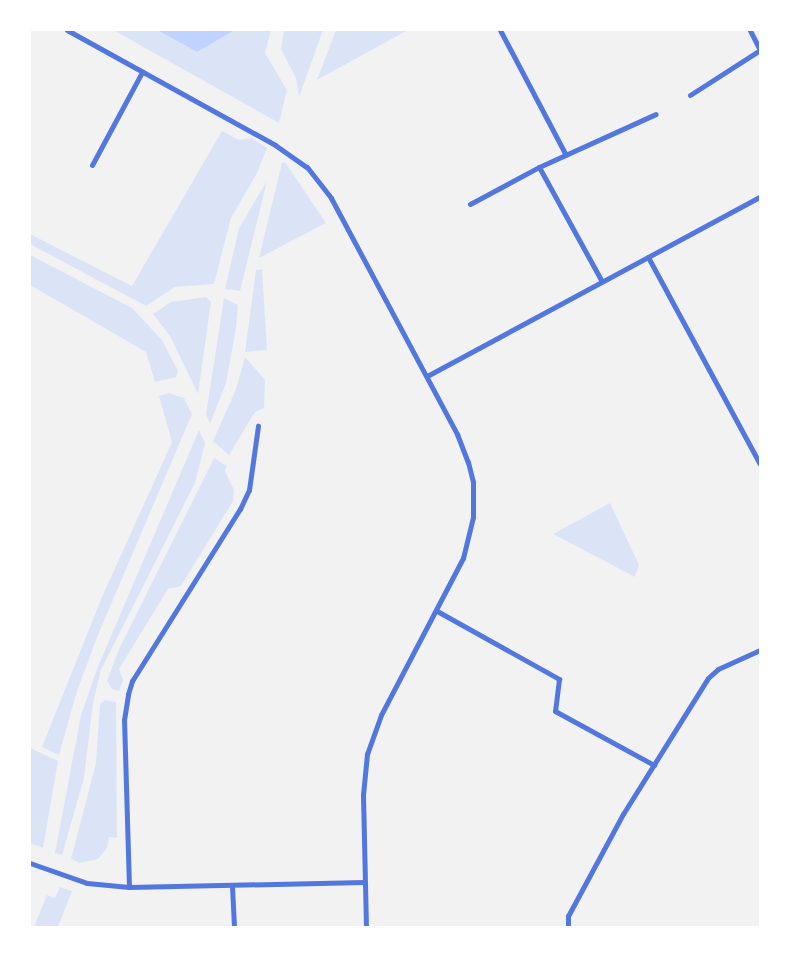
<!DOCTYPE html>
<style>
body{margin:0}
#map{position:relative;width:790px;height:957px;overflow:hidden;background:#f2f2f2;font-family:Montserrat,sans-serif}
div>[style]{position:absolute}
.green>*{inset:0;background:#dbe4f7}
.water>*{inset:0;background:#bfd3fe}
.minor>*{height:5px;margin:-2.5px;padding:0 2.5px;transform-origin:2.5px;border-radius:2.5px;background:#5277de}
span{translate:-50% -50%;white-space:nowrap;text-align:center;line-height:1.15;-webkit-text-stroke:4.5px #fff;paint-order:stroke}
.frame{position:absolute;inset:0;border:31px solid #fff;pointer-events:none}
</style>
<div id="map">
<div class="green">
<div style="clip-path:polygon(113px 30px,157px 30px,197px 52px,235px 30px,271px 30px,265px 53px,287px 90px,279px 123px)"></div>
<div style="clip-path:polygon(284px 30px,323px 30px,299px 97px,296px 78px,281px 49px)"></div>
<div style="clip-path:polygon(336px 30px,408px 30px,317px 80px)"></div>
<div style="clip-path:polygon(222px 131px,239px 140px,252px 138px,267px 148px,257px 173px,231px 218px,214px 284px,175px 287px,146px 306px,30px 244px,30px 234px,132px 286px)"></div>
<div style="clip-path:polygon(285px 162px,326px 223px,259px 258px,282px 163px)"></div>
<div style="clip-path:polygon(267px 181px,240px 291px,225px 289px,239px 228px)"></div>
<div style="clip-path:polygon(30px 255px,132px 308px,162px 340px,178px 371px,176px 377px,155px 382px,146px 352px,30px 285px)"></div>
<div style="clip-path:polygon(262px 269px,267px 350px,245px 352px,256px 270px)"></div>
<div style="clip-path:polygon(206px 297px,211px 302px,198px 394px,170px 336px,153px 314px,171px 302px)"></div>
<div style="clip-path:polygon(224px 298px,238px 305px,236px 328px,226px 383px,210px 424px,206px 414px)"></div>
<div style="clip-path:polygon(245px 357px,265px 380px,264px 408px,255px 412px,229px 455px,213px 441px,236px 389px)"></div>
<div style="clip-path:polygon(169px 393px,184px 398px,192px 414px,98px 635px,77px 691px,59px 755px,42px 747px,102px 597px,172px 442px,159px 396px)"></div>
<div style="clip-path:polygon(199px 430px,205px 443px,195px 483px,101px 670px,93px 703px,84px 778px,62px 855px,55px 853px,81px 715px,97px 669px)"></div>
<div style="clip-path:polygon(214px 458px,227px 466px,225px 471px,234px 490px,233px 501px,181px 586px,168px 589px,119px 669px,123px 680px,119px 691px,112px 689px,107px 681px,119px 649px)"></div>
<div style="clip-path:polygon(610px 503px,639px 565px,635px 577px,553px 534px)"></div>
<div style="clip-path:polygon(105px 700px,116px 702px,117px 838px,109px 837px,107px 848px,98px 859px,80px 863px,71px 859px,96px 763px,100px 704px)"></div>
<div style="clip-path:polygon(30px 748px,58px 761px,43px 848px,30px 843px)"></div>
<div style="clip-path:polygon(60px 887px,72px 891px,58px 927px,34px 927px,47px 895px,55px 898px)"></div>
</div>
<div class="water">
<div style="clip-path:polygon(157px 30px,235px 30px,197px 52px)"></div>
</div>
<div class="minor">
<div style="left:67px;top:30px;width:238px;rotate:28.9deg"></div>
<div style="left:275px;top:145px;width:39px;rotate:35deg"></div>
<div style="left:307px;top:167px;width:39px;rotate:52deg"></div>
<div style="left:331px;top:198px;width:268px;rotate:61.9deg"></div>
<div style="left:457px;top:434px;width:30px;rotate:69deg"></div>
<div style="left:468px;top:462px;width:21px;rotate:76deg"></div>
<div style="left:473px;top:482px;width:35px;rotate:90deg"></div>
<div style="left:473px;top:517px;width:42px;rotate:103.7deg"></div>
<div style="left:463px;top:558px;width:177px;rotate:117.6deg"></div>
<div style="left:381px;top:715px;width:41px;rotate:109.7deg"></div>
<div style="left:367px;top:754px;width:41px;rotate:95.6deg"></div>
<div style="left:363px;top:795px;width:132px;rotate:88.7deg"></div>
<div style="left:500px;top:30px;width:141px;rotate:62.2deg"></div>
<div style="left:690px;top:95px;width:83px;rotate:-32.7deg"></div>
<div style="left:760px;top:50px;width:22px;rotate:-117deg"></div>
<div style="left:92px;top:165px;width:106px;rotate:-61.7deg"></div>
<div style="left:539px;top:167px;width:129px;rotate:61.2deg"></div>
<div style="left:470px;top:204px;width:78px;rotate:-28.2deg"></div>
<div style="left:539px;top:167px;width:128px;rotate:-24.4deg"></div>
<div style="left:648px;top:257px;width:235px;rotate:61.6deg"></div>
<div style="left:427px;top:376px;width:378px;rotate:-28.3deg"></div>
<div style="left:437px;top:611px;width:140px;rotate:29.1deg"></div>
<div style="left:559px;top:679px;width:32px;rotate:97deg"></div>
<div style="left:555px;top:711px;width:113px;rotate:28.6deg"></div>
<div style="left:30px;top:863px;width:60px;rotate:19.3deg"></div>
<div style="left:87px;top:883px;width:42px;rotate:5.4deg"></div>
<div style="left:129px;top:887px;width:235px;rotate:-1.2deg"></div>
<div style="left:232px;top:886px;width:41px;rotate:87.2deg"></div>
<div style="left:129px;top:887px;width:167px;rotate:-91.7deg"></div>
<div style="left:124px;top:720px;width:26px;rotate:-81deg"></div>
<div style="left:128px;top:694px;width:14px;rotate:-73deg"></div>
<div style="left:132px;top:681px;width:203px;rotate:-57.9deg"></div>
<div style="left:240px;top:509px;width:21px;rotate:-65deg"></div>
<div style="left:249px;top:490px;width:65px;rotate:-82deg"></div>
<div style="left:568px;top:927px;width:11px;rotate:-90deg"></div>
<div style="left:568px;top:916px;width:116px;rotate:-61.7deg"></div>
<div style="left:623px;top:814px;width:160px;rotate:-58deg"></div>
<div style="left:708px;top:678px;width:13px;rotate:-42deg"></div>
<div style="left:718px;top:669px;width:46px;rotate:-24.3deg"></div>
</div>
<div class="frame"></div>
</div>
